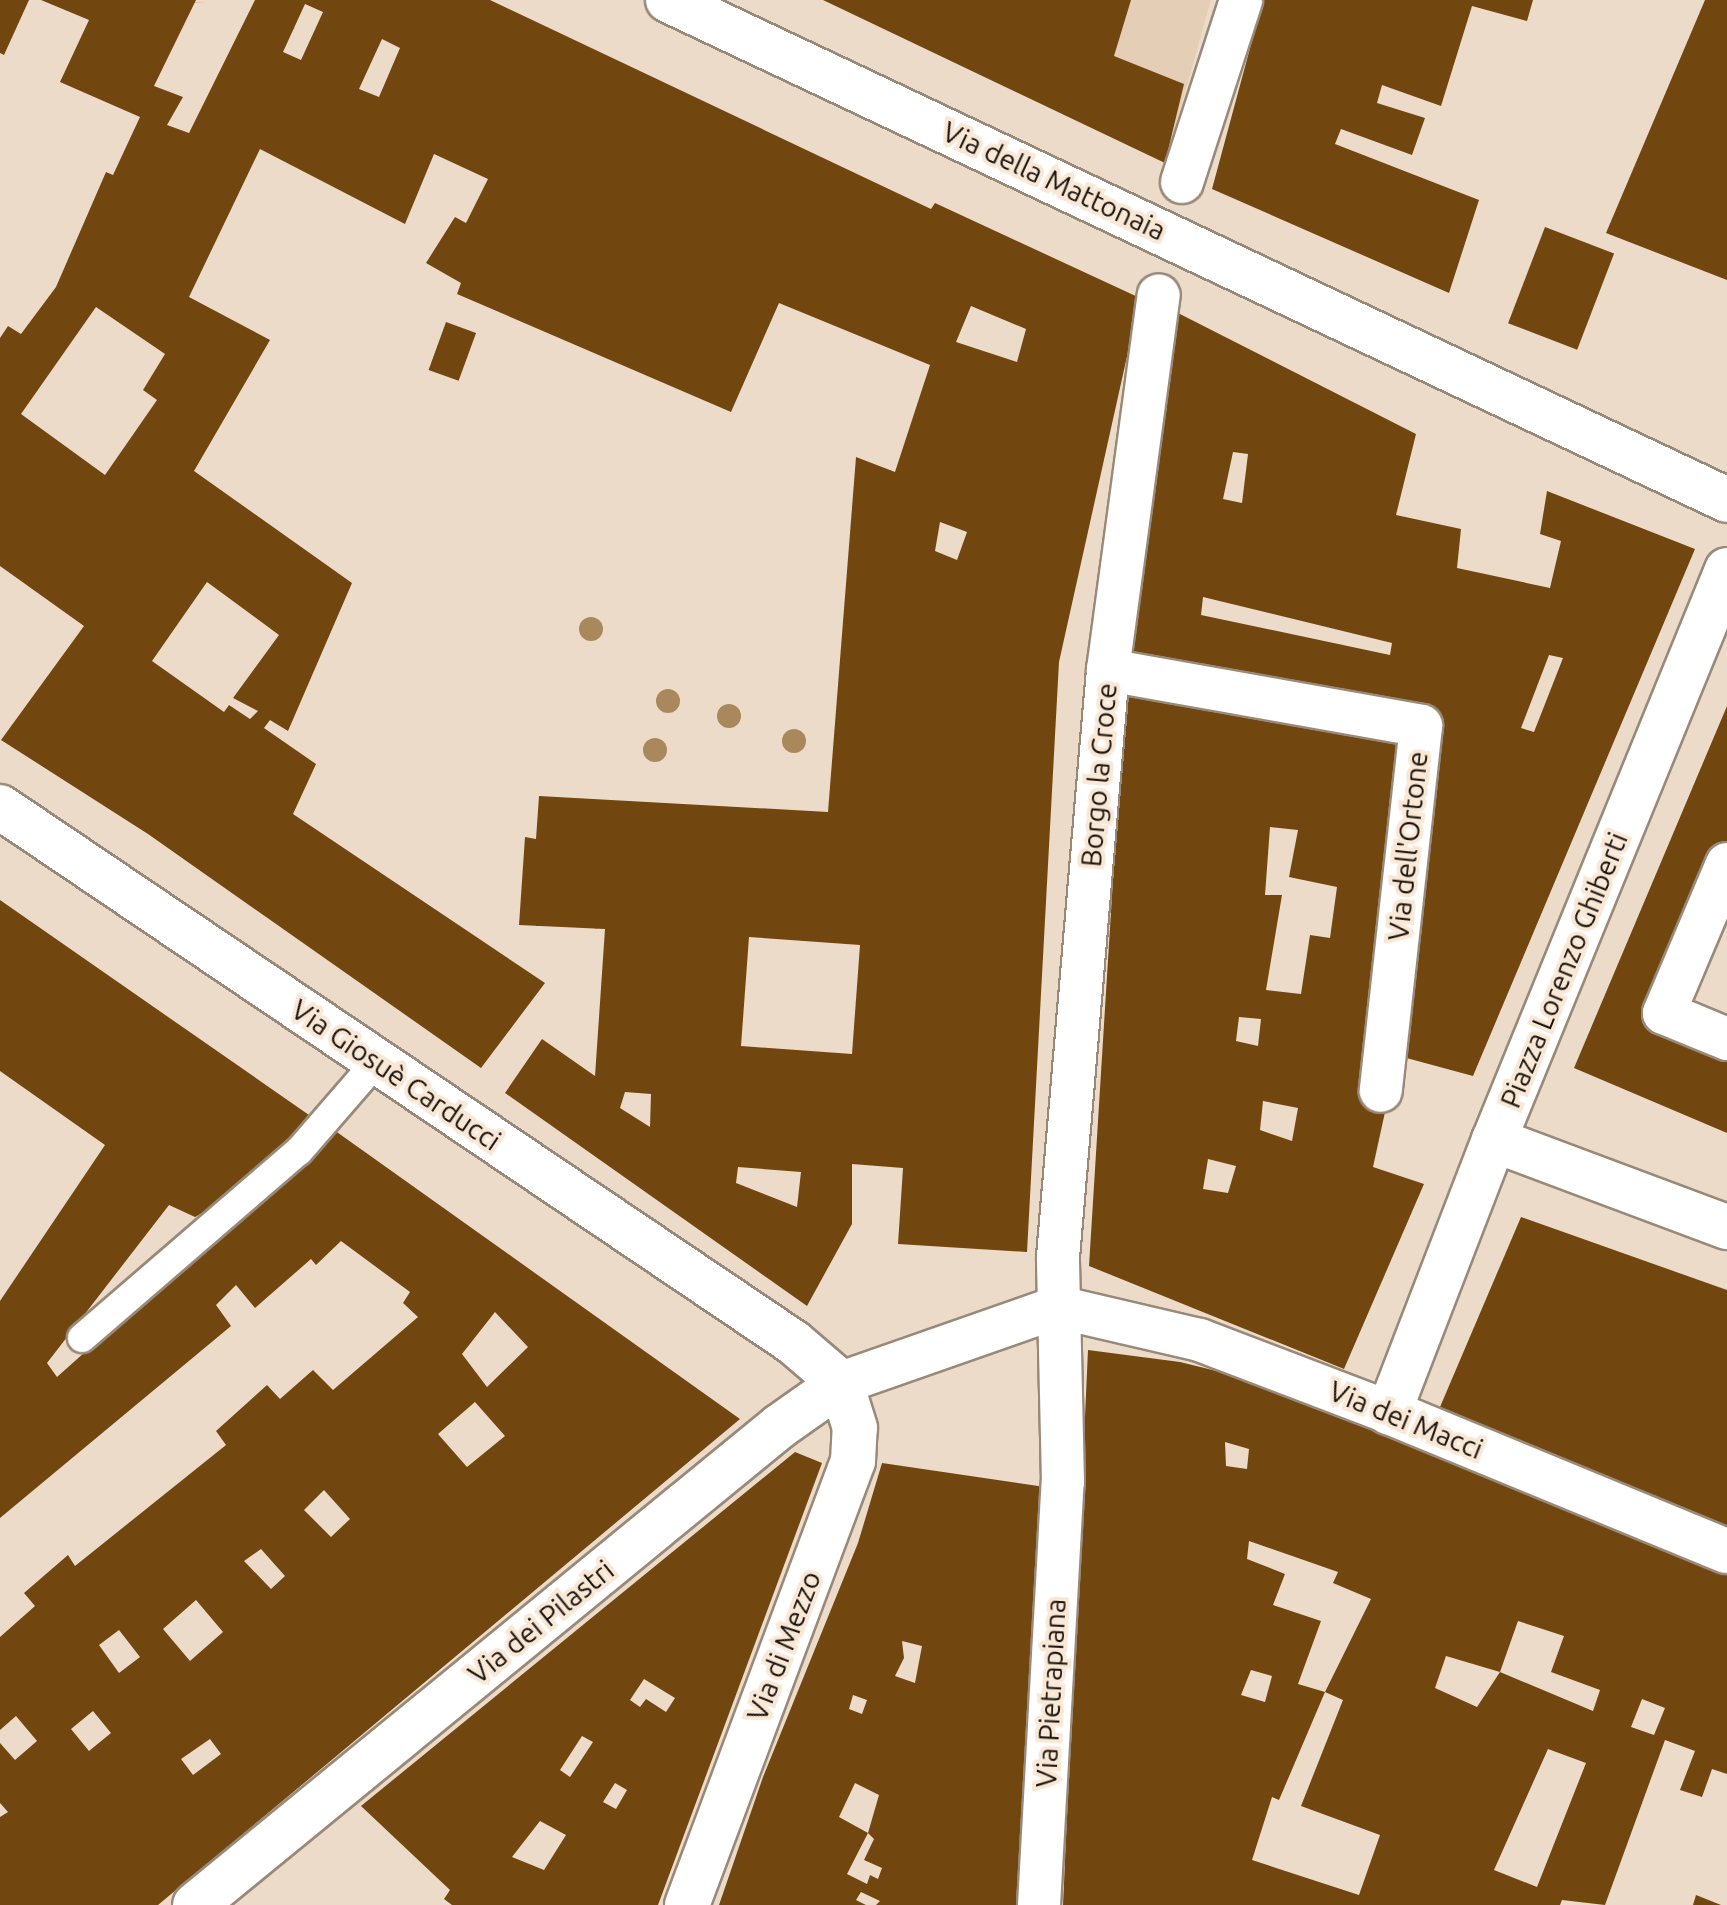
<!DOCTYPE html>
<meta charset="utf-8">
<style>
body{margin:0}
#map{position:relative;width:1727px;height:1905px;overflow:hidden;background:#eddbc9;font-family:Ubuntu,sans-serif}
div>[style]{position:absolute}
.built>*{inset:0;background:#e5ceb6}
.building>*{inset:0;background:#71470f;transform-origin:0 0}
.roads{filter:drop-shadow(2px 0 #998978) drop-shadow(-2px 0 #998978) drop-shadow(0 2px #998978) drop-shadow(0 -2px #998978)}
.service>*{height:28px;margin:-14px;padding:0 14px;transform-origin:14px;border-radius:14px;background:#fff}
.pedestrian>*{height:42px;margin:-21px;padding:0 21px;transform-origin:21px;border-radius:21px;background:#fff}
.minor>*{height:44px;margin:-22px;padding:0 22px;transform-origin:22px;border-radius:22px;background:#fff}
.trees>*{width:24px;height:24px;margin:-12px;border-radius:50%;background:#a9885b}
span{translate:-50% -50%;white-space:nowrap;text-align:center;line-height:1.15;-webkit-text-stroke:8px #fae8d6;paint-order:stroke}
.street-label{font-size:28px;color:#1a140e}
</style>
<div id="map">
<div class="built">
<div style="clip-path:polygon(823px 0,1211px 0,1165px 163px)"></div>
</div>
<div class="building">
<div style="clip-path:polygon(0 0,29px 0,4px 55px,0 53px)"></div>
<div style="clip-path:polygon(evenodd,41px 0,196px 0,154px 86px,183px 97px,167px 125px,189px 133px,255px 0,490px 0,931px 209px,935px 203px,1140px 298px,1059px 662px,1027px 1252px,898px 1244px,903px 1168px,852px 1164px,852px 1224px,807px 1306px,505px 1093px,542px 1039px,595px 1076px,605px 929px,519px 925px,525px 837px,536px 839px,539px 796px,828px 812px,856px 457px,895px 472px,930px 365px,779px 303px,731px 412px,457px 294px,461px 283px,426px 263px,455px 217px,466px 223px,488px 179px,434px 154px,405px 224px,260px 149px,189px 297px,270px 340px,194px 471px,352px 583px,288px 731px,270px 720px,264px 728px,316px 764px,293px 814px,545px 983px,481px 1068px,148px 834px,1px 740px,84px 626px,0 566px,0 338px,8px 326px,21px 334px,56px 287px,106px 172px,113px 175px,140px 117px,60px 82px,89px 20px,41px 0,305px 4px,323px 12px,301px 60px,283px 52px,305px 4px,41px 0,382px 39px,400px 48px,379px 97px,359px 89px,382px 39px,41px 0,971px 306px,1026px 329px,1017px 362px,956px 342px,971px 306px,41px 0,96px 307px,165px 354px,143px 390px,157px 400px,105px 475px,21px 414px,96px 307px,41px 0,940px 522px,967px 532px,957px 560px,935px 551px,940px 522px,41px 0,207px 582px,279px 635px,233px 698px,258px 711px,250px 719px,229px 705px,224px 712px,152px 661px,207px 582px,41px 0,749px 937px,860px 945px,852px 1054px,741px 1046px,749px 937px,41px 0,625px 1092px,651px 1094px,650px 1127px,620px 1108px,625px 1092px,41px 0,738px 1167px,801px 1172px,797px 1207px,736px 1183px,738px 1167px)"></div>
<div style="clip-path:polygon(823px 0,1131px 0,1114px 56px,1184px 84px,1165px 163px)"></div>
<div style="clip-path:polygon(1263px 0,1533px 0,1527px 21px,1472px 6px,1441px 106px,1382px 85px,1377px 103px,1425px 118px,1412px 155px,1341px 129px,1335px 144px,1479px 200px,1449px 293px,1212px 189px)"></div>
<div style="clip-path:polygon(1705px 0,1727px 0,1727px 280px,1606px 233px)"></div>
<div style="left:1545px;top:227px;width:74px;height:103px;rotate:21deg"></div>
<div style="clip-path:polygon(evenodd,1176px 312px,1416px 434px,1396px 515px,1461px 529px,1457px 568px,1550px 588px,1561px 541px,1540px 534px,1547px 491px,1695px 549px,1473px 1076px,1388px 1053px,1436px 715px,1128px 660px,1176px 312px,1233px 452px,1248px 454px,1242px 503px,1223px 499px,1233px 452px,1176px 312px,1203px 597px,1392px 643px,1390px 655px,1201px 615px,1203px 597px,1176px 312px,1549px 655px,1563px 658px,1534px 732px,1521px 728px,1549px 655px)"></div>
<div style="left:446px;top:322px;width:32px;height:51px;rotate:20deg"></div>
<div style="clip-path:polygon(evenodd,1125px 686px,1411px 736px,1387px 1103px,1373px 1167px,1424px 1184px,1344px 1369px,1089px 1266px,1125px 686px,1270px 827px,1298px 830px,1289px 877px,1337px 887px,1330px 938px,1310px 935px,1301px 994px,1266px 990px,1282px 895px,1265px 895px,1270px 827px,1125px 686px,1239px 1017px,1261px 1019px,1258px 1046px,1236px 1041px,1239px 1017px,1125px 686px,1263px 1101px,1298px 1108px,1292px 1141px,1260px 1130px,1263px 1101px,1125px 686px,1208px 1159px,1236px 1166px,1228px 1193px,1203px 1189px,1208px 1159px)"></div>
<div style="clip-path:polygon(1727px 706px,1727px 901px,1685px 1002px,1727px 1020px,1727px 1133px,1574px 1068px)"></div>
<div style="clip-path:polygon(evenodd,0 900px,309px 1115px,267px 1178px,195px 1217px,169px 1205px,47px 1363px,57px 1377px,334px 1130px,740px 1419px,158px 1905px,0 1905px,0 1817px,8px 1812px,0 1803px,0 1743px,15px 1760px,37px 1741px,16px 1716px,0 1730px,0 1637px,35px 1606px,24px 1593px,68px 1555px,75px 1566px,226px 1445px,216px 1431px,267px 1385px,280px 1399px,313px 1370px,333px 1390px,418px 1317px,403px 1303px,410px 1292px,341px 1241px,316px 1265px,311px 1259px,255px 1308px,236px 1285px,216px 1305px,231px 1326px,0 1518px,0 1301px,105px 1145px,0 1071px,0 900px,495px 1312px,528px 1347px,487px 1387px,462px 1354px,495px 1312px,0 900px,475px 1402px,505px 1436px,467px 1467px,438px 1434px,475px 1402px,0 900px,324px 1490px,350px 1519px,331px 1537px,304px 1510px,324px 1490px,0 900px,261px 1549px,285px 1576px,271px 1589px,244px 1561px,261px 1549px,0 900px,196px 1600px,223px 1632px,190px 1661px,163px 1629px,196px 1600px,0 900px,119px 1630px,140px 1657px,119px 1673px,99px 1645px,119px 1630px,0 900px,93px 1711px,111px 1733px,89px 1751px,71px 1729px,93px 1711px,0 900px,210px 1739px,221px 1754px,193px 1775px,181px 1759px,210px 1739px)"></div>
<div style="clip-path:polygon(1521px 1217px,1727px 1290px,1727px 1526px,1440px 1407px)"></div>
<div style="clip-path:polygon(evenodd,1088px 1350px,1180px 1362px,1241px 1377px,1727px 1571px,1727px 1774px,1712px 1769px,1702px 1797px,1680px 1790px,1695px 1751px,1665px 1740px,1605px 1905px,1562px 1900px,1560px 1905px,1063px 1905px,1088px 1350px,1225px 1442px,1249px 1449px,1247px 1469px,1226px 1466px,1225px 1442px,1088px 1350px,1249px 1541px,1338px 1572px,1333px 1583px,1371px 1599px,1325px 1692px,1343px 1700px,1301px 1806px,1380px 1835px,1359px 1895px,1252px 1860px,1272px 1797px,1279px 1800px,1325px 1692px,1298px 1684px,1321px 1621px,1273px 1605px,1285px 1574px,1247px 1559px,1249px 1541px,1088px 1350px,1518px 1621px,1564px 1636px,1551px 1672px,1600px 1690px,1593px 1711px,1500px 1672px,1477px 1707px,1435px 1688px,1446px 1656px,1500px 1672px,1518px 1621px,1088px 1350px,1251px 1670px,1272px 1676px,1265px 1702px,1241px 1695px,1251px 1670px,1088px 1350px,1642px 1699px,1665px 1708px,1654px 1735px,1631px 1727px,1642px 1699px,1088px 1350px,1548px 1749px,1586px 1763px,1537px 1887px,1494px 1870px,1548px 1749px)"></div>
<div style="clip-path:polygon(evenodd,795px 1452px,822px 1463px,658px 1905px,452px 1905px,444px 1899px,450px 1890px,361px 1806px,795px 1452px,644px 1679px,675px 1698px,666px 1712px,646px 1699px,640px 1707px,630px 1700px,644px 1679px,795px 1452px,582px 1736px,593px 1742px,570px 1777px,560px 1770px,582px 1736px,795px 1452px,615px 1783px,627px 1790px,616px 1809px,603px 1802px,615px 1783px,795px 1452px,540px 1821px,566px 1835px,544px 1870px,512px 1857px,540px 1821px)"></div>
<div style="clip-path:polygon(evenodd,882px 1463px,1045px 1487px,1019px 1905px,876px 1905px,880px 1901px,861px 1892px,856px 1900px,866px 1905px,719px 1905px,763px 1777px,858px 1543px,882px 1463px,902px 1641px,922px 1646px,915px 1683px,895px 1676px,904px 1658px,902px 1641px,882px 1463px,853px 1695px,867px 1700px,862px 1714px,849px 1709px,853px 1695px,882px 1463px,855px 1783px,879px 1795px,868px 1833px,839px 1817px,855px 1783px,882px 1463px,868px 1833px,874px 1839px,864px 1860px,882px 1868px,878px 1879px,870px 1875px,867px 1884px,847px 1874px,868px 1833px)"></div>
<div style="clip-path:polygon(1696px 1895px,1721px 1905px,1693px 1905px)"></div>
</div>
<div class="roads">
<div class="service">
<div style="left:82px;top:1338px;width:286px;rotate:-40.8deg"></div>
<div style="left:299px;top:1151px;width:119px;rotate:-49.1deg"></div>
</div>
<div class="pedestrian">
<div style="left:1182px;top:182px;width:191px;rotate:-72deg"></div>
<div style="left:1108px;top:670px;width:318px;rotate:10.1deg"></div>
<div style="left:1421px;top:726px;width:367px;rotate:96.3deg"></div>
<div style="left:1727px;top:864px;width:162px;rotate:112.9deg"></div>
<div style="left:1664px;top:1013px;width:68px;rotate:22.4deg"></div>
<div style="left:841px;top:1383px;width:230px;rotate:-19.3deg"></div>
<div style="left:1058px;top:1307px;width:146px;rotate:13.1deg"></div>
<div style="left:1200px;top:1340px;width:202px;rotate:20.9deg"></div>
<div style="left:1039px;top:1905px;width:424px;rotate:-86.8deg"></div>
<div style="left:1063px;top:1482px;width:225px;rotate:-91.3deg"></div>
<div style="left:1058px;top:1257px;width:589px;rotate:-85.13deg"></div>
<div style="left:1108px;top:670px;width:378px;rotate:-82.3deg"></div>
</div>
<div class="minor">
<div style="left:668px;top:0;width:1171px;rotate:25.27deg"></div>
<div style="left:1727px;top:570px;width:616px;rotate:112.23deg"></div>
<div style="left:1494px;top:1140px;width:249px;rotate:20.5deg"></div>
<div style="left:0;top:807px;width:957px;rotate:34.01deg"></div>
<div style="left:793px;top:1342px;width:63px;rotate:40.5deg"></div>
<div style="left:841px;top:1383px;width:75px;rotate:144.8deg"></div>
<div style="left:780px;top:1426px;width:756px;rotate:140.69deg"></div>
<div style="left:1494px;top:1140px;width:292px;rotate:111.1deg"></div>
<div style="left:1389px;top:1412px;width:365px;rotate:22.4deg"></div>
<div style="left:687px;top:1905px;width:474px;rotate:-69.5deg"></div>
<div style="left:853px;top:1461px;width:33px;rotate:-87deg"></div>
<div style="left:855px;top:1428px;width:47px;rotate:-107.3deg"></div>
</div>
</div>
<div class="trees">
<div style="left:591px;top:629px"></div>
<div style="left:668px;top:701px"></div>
<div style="left:729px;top:716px"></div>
<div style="left:794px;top:741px"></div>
<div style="left:655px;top:750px"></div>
</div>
<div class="street-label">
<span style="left:1054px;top:181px;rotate:25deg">Via della Mattonaia</span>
<span style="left:1099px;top:775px;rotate:-85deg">Borgo la Croce</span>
<span style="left:1408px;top:846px;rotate:-84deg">Via dell'Ortone</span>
<span style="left:1564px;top:970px;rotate:-68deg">Piazza Lorenzo Ghiberti</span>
<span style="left:396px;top:1075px;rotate:34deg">Via Giosuè Carducci</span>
<span style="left:1406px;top:1420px;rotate:22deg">Via dei Macci</span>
<span style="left:541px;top:1622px;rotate:-39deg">Via dei Pilastri</span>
<span style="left:784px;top:1646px;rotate:-69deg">Via di Mezzo</span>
<span style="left:1051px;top:1693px;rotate:-87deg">Via Pietrapiana</span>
</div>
</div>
